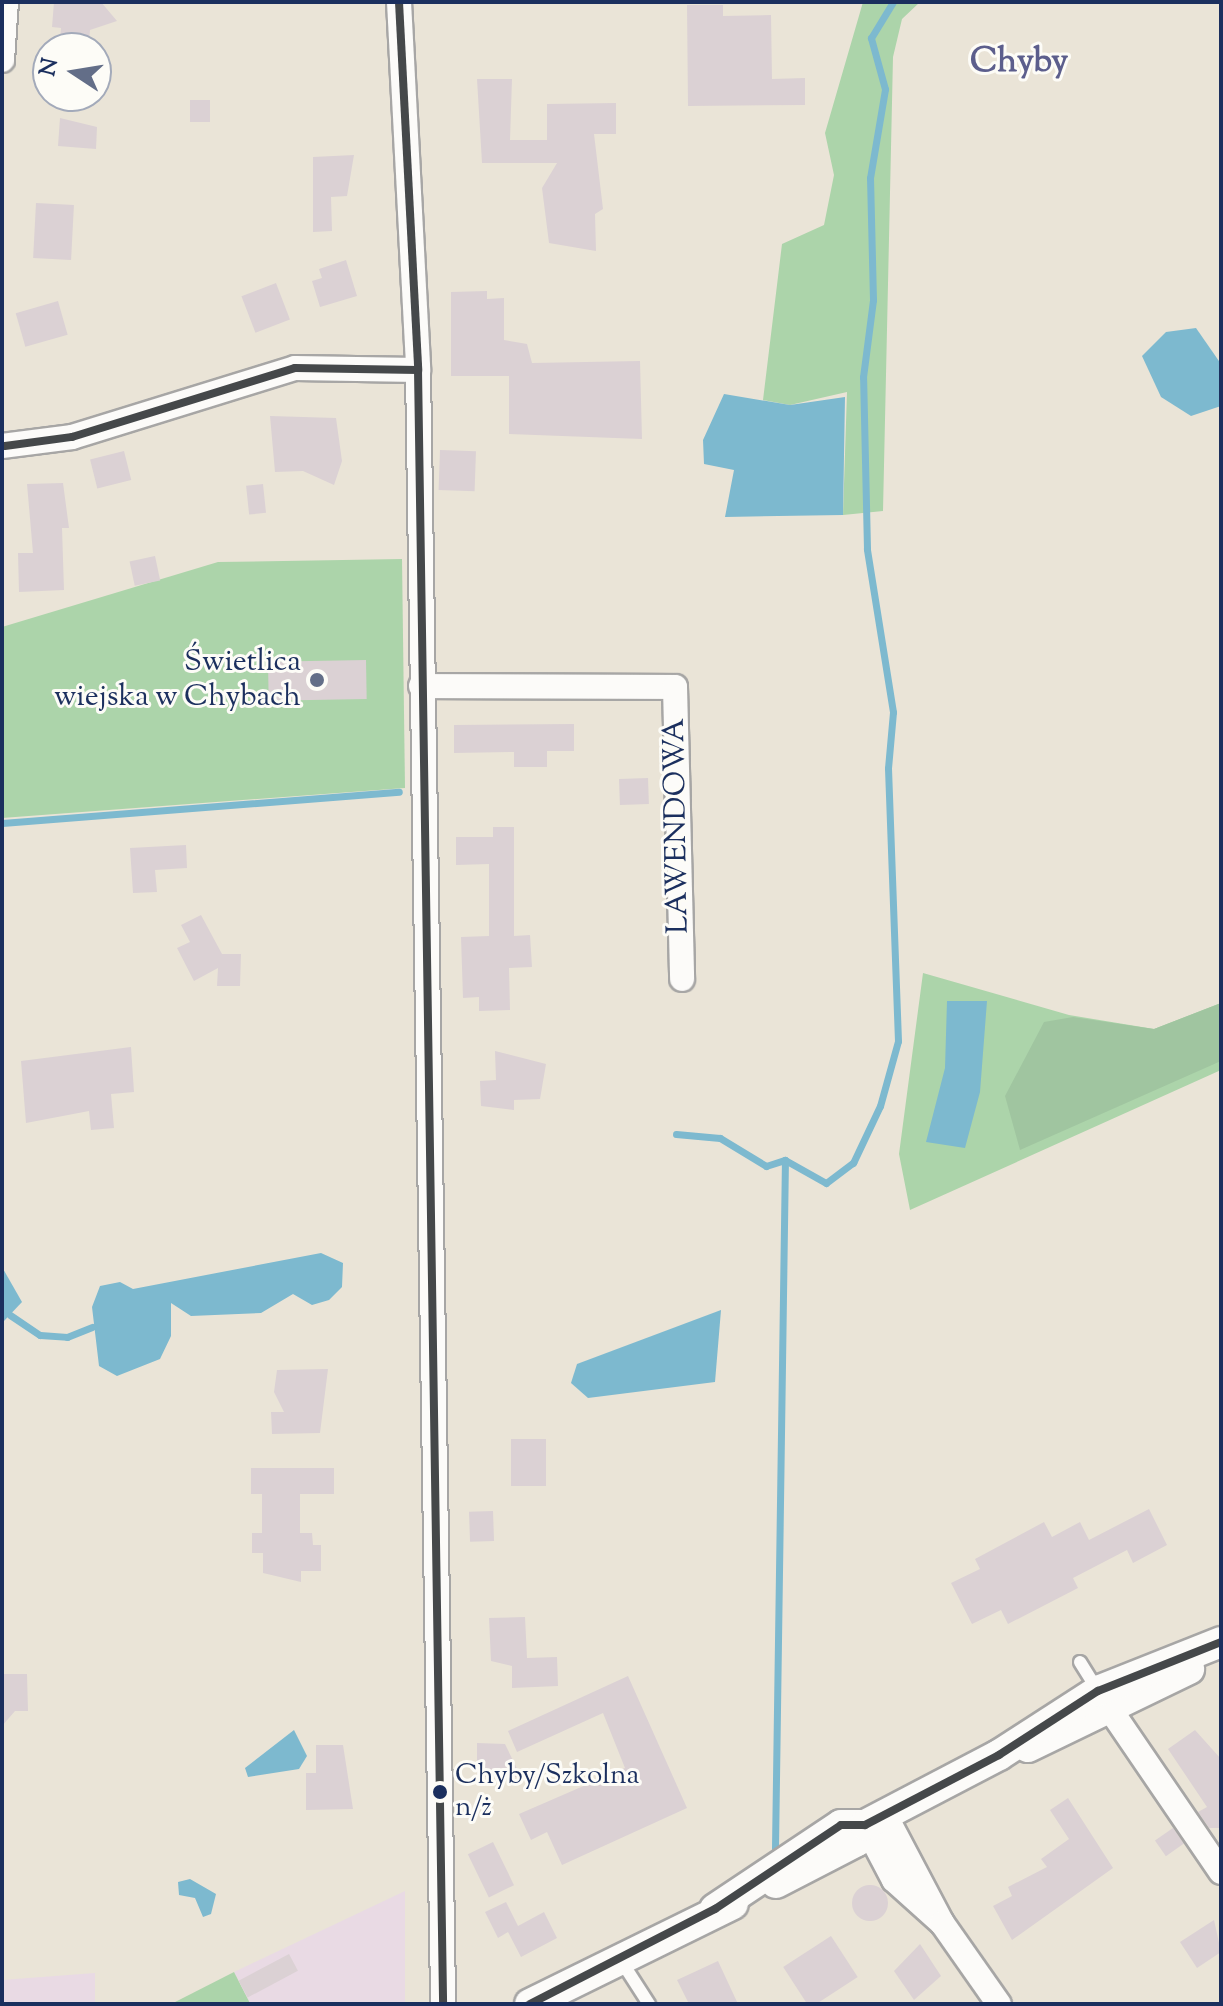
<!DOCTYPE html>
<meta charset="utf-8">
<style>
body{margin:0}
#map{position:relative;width:1223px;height:2006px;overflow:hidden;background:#eae4d7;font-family:"Sorts Mill Goudy",serif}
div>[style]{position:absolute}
.built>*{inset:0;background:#e9dae4}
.green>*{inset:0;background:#acd4aa;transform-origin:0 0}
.forest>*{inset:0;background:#a0c5a0}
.water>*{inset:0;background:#7db9cf}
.stream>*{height:7px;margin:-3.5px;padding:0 3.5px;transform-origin:3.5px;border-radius:3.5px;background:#7db9cf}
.building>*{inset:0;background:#dbd1d4;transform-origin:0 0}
.round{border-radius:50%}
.roads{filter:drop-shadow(2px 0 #a7a6a5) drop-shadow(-2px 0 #a7a6a5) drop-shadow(0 2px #a7a6a5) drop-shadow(0 -2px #a7a6a5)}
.service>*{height:12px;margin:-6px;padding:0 6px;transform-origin:6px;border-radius:6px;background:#fcfbf9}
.minor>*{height:24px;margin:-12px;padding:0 12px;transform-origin:12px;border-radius:12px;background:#fcfbf9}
.tertiary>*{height:30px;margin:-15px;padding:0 15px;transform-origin:15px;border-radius:15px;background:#fcfbf9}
.bus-1>*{height:8px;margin:-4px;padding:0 4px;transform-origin:4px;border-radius:4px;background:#45484a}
.dots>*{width:22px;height:22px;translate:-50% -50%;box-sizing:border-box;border:4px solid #fdfcf7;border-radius:50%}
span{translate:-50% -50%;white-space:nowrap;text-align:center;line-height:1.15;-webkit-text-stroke:6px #fdfcf7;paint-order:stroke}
.bus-label{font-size:28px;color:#1b2f5e}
.left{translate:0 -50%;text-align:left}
.poi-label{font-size:30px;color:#1b2f5e}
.right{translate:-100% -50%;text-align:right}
.street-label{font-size:30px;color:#1b2f5e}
.quarter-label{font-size:34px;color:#5c5e8c;font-weight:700}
.frame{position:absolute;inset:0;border:4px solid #1b2f5e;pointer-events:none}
.north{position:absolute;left:32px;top:32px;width:80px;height:80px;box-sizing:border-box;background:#fdfcf7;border:2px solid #a3aaba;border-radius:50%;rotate:282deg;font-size:22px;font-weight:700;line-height:32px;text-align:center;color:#1b2f5e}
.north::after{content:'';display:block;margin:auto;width:28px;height:36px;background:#636e88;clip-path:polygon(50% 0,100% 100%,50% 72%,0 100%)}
</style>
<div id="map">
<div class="built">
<div style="clip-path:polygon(405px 1891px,405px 2004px,250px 2004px,234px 1972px)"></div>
<div style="clip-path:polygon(95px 1973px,95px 2004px,2px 2004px,2px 1980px)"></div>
</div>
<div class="green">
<div style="clip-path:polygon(863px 2px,920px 2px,902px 19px,893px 57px,883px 511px,843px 515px,847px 392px,790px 405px,763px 400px,782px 244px,824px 225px,834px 175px,825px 133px)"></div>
<div style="clip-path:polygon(402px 559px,405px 788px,2px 818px,2px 627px,218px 562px)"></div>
<div style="clip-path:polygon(923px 973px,1069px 1015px,1154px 1029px,1221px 1003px,1221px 1070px,910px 1210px,899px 1154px)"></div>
<div style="left:234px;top:1972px;width:36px;height:139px;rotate:63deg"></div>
</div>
<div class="forest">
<div style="clip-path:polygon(1221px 1003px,1221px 1061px,1020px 1150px,1005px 1096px,1044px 1022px,1073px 1017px,1154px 1029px)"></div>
</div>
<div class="water">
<div style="clip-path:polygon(1196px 328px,1221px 364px,1221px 406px,1191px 416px,1161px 397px,1142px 356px,1166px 332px)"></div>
<div style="clip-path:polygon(724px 394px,790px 405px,845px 397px,843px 515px,725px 517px,734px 470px,704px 464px,703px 440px)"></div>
<div style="clip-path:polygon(947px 1001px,987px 1001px,980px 1092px,965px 1148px,926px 1142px,945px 1068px)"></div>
<div style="clip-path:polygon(321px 1253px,343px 1263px,342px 1287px,329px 1300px,312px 1305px,293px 1294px,261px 1313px,191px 1316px,171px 1303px,171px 1336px,160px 1359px,117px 1376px,99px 1366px,92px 1307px,100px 1286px,120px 1282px,133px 1289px)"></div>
<div style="clip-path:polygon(2px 1267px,22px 1302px,4px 1321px,2px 1321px)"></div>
<div style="clip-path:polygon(721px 1310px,715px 1382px,588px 1398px,571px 1383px,577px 1364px)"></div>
<div style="clip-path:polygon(294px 1730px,307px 1756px,299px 1769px,248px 1777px,245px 1768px)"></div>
<div style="clip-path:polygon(190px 1879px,216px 1894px,211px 1914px,203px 1917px,195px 1898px,179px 1895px,178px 1882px)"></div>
</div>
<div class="stream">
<div style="left:2px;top:823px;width:398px;rotate:-4.5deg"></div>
<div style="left:676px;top:1134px;width:44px;rotate:5.2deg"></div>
<div style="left:720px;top:1138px;width:54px;rotate:31.3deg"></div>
<div style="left:766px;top:1166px;width:20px;rotate:-18deg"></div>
<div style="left:785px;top:1160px;width:47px;rotate:29.3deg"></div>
<div style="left:826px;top:1183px;width:34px;rotate:-37deg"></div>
<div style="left:853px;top:1163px;width:63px;rotate:-64.7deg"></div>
<div style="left:880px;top:1106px;width:67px;rotate:-74.5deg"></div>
<div style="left:898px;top:1041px;width:273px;rotate:-92.1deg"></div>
<div style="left:888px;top:768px;width:56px;rotate:-84.9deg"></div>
<div style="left:893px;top:712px;width:165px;rotate:-99.1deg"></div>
<div style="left:867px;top:549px;width:172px;rotate:-91.3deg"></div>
<div style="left:863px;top:377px;width:78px;rotate:-82.6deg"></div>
<div style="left:873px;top:300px;width:122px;rotate:-91.4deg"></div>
<div style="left:870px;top:178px;width:90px;rotate:-80.4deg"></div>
<div style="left:885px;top:89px;width:53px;rotate:-105.4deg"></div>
<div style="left:871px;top:38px;width:42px;rotate:-58.6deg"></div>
<div style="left:10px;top:1315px;width:36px;rotate:34deg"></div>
<div style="left:40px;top:1335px;width:27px;rotate:4deg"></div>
<div style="left:67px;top:1337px;width:27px;rotate:-22deg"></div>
<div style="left:775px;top:1848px;width:688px;rotate:-89.17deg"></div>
</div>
<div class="building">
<div style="clip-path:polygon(54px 2px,101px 2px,117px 21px,90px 30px,89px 43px,60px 40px,61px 28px,52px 27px)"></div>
<div style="clip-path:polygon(687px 5px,723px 5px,723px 16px,771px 15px,772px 79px,805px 78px,805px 105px,688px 106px)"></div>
<div style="clip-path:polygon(477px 79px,512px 79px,510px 140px,547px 140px,547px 104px,616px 103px,616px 134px,594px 134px,603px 209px,595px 214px,596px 251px,549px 243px,542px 188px,557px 163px,482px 163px)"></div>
<div style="left:190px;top:100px;width:20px;height:22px"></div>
<div style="clip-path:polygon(60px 118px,97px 127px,96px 149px,58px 146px)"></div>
<div style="clip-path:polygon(354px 155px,347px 196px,331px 197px,332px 231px,313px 232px,313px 157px)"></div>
<div style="left:36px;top:203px;width:38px;height:55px;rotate:3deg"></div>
<div style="clip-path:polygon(346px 260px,357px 296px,320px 307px,312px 281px,322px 278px,319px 269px)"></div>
<div style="left:276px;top:283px;width:39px;height:37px;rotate:69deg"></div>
<div style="clip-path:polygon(487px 291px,487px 299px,504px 298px,504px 340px,527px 344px,532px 363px,640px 361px,642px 439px,509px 434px,509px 376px,451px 376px,451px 292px)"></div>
<div style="left:58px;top:301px;width:35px;height:44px;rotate:74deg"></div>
<div style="clip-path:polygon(270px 416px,336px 418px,342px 461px,334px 485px,303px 471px,275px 472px)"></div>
<div style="left:440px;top:450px;width:36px;height:40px;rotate:2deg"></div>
<div style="left:124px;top:451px;width:30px;height:35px;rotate:76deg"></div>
<div style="clip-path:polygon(63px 483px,69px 528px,62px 528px,64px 590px,19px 592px,18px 553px,33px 553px,27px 484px)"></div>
<div style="left:263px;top:484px;width:29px;height:17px;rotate:84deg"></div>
<div style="left:155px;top:556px;width:25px;height:26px;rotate:78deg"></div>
<div style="left:366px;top:660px;width:39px;height:98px;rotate:89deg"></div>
<div style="clip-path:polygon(574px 724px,574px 751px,547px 751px,547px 767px,514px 767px,514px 752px,454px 753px,454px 725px)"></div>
<div style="left:648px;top:778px;width:26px;height:29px;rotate:88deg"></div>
<div style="clip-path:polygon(493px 827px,514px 827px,514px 936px,530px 935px,532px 967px,509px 968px,510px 1010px,479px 1011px,479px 997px,463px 998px,461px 937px,489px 936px,489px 864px,456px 865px,456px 837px,493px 837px)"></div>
<div style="clip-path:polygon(186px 845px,187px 868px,155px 870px,157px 892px,133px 893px,130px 848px)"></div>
<div style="clip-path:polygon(201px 915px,222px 954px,241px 954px,240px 986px,217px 986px,218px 968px,194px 981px,177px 948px,190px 942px,181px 925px)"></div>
<div style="clip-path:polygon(131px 1047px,134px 1092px,111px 1094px,114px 1128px,91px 1130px,89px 1111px,26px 1123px,21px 1061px)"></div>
<div style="clip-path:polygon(495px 1051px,546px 1064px,540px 1099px,514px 1100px,514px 1110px,481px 1106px,480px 1081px,496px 1080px)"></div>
<div style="clip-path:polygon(328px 1369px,320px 1433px,272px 1434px,271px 1412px,284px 1412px,274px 1392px,277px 1370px)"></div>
<div style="left:511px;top:1439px;width:35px;height:47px"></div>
<div style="clip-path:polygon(251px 1468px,334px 1468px,334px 1494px,300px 1494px,300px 1533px,312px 1533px,313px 1545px,321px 1545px,321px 1571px,301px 1571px,301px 1582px,263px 1573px,263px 1553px,252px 1553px,252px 1533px,262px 1533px,262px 1494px,251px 1494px)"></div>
<div style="clip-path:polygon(1149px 1509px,1167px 1545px,1133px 1563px,1127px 1550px,1073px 1578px,1078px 1588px,1008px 1624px,1001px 1610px,972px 1624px,951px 1583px,980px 1569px,975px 1559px,1044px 1522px,1052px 1537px,1080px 1522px,1089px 1540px)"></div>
<div style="left:493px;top:1511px;width:30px;height:24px;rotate:88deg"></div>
<div style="clip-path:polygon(525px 1617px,527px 1658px,557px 1657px,558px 1686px,512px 1688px,512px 1666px,491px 1661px,489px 1618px)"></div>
<div style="clip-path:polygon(2px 1674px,27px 1674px,28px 1711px,15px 1711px,2px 1726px)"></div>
<div style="clip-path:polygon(628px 1676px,687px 1808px,562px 1865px,547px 1832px,531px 1840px,519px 1814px,625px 1768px,603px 1713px,517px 1752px,508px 1731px)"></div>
<div style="clip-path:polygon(1195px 1730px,1221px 1759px,1221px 1828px,1209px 1828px,1198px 1812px,1207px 1807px,1168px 1749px)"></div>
<div style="clip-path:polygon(477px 1743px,505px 1744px,521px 1777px,477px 1777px)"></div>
<div style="clip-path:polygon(316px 1745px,343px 1745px,353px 1809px,306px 1810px,306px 1773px,316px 1773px)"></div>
<div style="clip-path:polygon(1068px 1798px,1113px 1868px,1012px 1940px,993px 1906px,1012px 1896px,1008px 1887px,1047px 1867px,1041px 1859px,1069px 1839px,1050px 1810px)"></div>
<div style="left:1173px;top:1828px;width:19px;height:22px;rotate:55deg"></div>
<div style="left:493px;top:1842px;width:48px;height:28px;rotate:64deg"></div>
<div class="round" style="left:852px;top:1885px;width:36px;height:36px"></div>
<div style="clip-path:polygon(506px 1902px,518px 1926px,544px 1912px,557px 1938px,521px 1957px,508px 1932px,498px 1938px,485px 1912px)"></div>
<div style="clip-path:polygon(1214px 1920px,1221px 1952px,1197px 1968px,1180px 1942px)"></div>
<div style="left:831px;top:1936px;width:49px;height:57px;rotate:57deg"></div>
<div style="clip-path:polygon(920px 1944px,941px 1976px,914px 2000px,894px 1971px)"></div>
<div style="left:289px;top:1954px;width:19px;height:57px;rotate:62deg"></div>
<div style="clip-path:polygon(718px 1961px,738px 2004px,689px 2004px,677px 1980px)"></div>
</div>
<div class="roads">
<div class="service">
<div style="left:1080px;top:1662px;width:34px;rotate:58deg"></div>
<div style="left:620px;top:1959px;width:54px;rotate:57.2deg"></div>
</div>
<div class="minor">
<div style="left:399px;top:2px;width:368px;rotate:87deg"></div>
<div style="left:418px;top:370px;width:1634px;rotate:89.12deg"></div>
<div style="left:2px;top:60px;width:58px;rotate:-86.1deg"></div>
<div style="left:2px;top:446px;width:71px;rotate:-7.3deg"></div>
<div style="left:72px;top:437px;width:233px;rotate:-17.2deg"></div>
<div style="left:295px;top:368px;width:123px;rotate:0.9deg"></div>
<div style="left:421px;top:686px;width:254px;rotate:0.2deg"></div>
<div style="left:675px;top:687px;width:292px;rotate:88.6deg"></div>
<div style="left:1101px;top:1696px;width:213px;rotate:55.7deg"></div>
<div style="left:865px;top:1825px;width:62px;rotate:62.2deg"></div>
<div style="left:894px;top:1880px;width:64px;rotate:41.9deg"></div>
<div style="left:942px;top:1923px;width:122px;rotate:-117.8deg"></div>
<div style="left:942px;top:1923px;width:99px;rotate:54.9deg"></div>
</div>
<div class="tertiary">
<div style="left:1028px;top:1747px;width:179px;rotate:-25.8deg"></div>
<div style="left:776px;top:1883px;width:91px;rotate:-27.4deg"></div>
<div style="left:857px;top:1841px;width:18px;rotate:-63deg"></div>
<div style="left:715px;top:1909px;width:151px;rotate:-33.7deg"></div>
<div style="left:841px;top:1825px;width:24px"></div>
<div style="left:865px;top:1825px;width:151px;rotate:-27.6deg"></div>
<div style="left:999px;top:1755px;width:118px;rotate:-32.9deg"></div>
<div style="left:1098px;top:1691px;width:132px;rotate:-21.7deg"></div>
<div style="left:530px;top:2004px;width:226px;rotate:-26.2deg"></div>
</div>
</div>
<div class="bus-1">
<div style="left:399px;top:2px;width:368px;rotate:87deg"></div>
<div style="left:418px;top:370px;width:1634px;rotate:89.12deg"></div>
<div style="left:5px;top:446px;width:68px;rotate:-7.7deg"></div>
<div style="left:72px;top:437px;width:233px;rotate:-17.2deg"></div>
<div style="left:295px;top:368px;width:123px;rotate:0.9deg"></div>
<div style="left:530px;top:2004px;width:208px;rotate:-27.2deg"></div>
<div style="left:715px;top:1909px;width:151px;rotate:-33.7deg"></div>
<div style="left:841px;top:1825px;width:24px"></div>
<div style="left:865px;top:1825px;width:151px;rotate:-27.6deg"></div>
<div style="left:999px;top:1755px;width:118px;rotate:-32.9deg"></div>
<div style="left:1098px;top:1691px;width:132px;rotate:-21.7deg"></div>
</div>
<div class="dots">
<div style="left:317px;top:680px;background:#636e88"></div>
<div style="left:440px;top:1792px;background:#1b2f5e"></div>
</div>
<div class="bus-label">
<span class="left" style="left:455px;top:1792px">Chyby/Szkolna<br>n/ż</span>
</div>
<div class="poi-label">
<span class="right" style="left:301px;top:680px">Świetlica<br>wiejska w Chybach</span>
</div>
<div class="street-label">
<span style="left:678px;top:826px;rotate:-91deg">LAWENDOWA</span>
</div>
<div class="quarter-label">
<span style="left:1019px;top:63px">Chyby</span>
</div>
<div class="frame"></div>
<div class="north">N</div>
</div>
